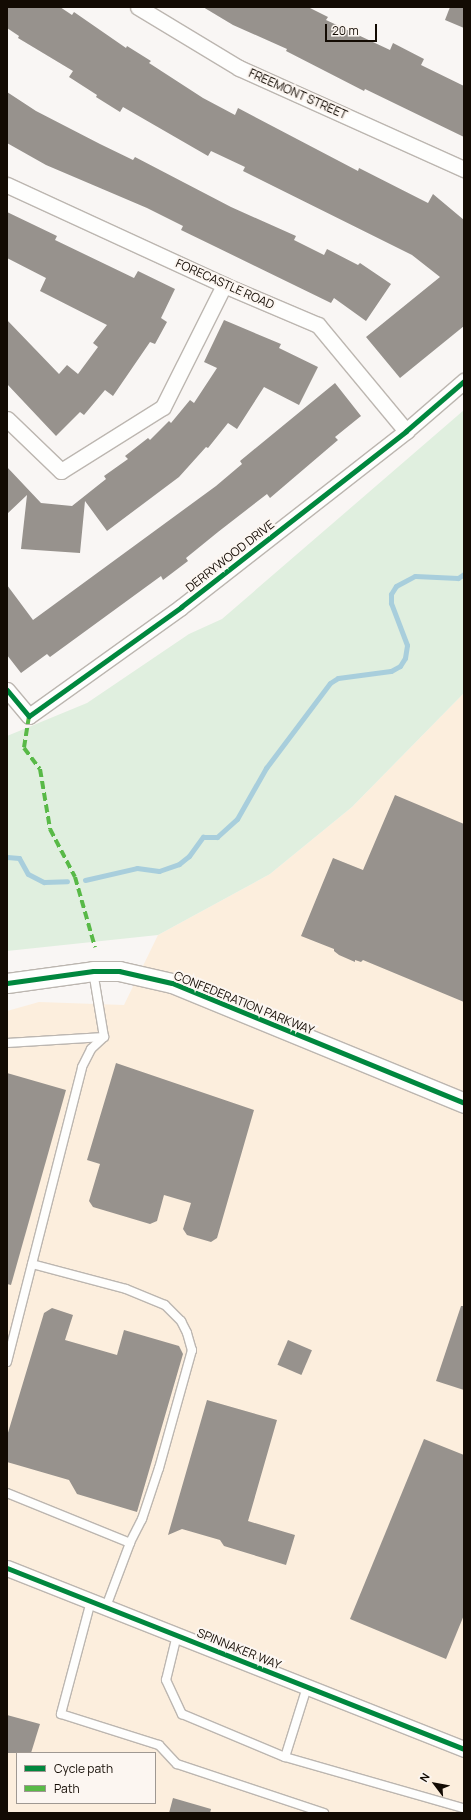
<!DOCTYPE html>
<style>
body{margin:0}
#map{position:relative;width:471px;height:1820px;overflow:hidden;background:#f9f6f4;font-family:Manrope,sans-serif}
div>[style]{position:absolute}
.built>*{inset:0;background:#fceedd}
.green>*{inset:0;background:#e0efdf}
.stream>*{height:5px;margin:-2.5px;padding:0 2.5px;transform-origin:2.5px;border-radius:2.5px;background:#a8cedc}
.building>*{inset:0;background:#97928d;transform-origin:0 0}
.roads{filter:drop-shadow(1px 0 #bcb6b0) drop-shadow(-1px 0 #bcb6b0) drop-shadow(0 1px #bcb6b0) drop-shadow(0 -1px #bcb6b0)}
.service>*{height:8px;margin:-4px;padding:0 4px;transform-origin:4px;border-radius:4px;background:#fefefd}
.minor>*{height:15px;margin:-7.5px;padding:0 7.5px;transform-origin:7.5px;border-radius:7.5px;background:#fefefd}
.tertiary>*{height:19px;margin:-9.5px;padding:0 9.5px;transform-origin:9.5px;border-radius:9.5px;background:#fefefd}
.quiet>*{height:4px;margin-top:-2px;transform-origin:0;background:repeating-linear-gradient(90deg,#58b947 0 8px,transparent 0 12px)}
.cycleway>*{height:5px;margin:-2.5px;padding:0 2.5px;transform-origin:2.5px;border-radius:2.5px;background:#00873e}
span{translate:-50% -50%;white-space:nowrap;text-align:center;line-height:1.15;-webkit-text-stroke:4px #fcf6f1;paint-order:stroke}
.street-label{font-size:12px;color:#130b03}
.frame{position:absolute;inset:0;border:8px solid #130b03;pointer-events:none}
.legend{position:absolute;left:16px;top:1752px;width:140px;height:52px;box-sizing:border-box;background:#fcf6f1;border:1px solid #9f9892;margin:0;padding:5px 7px;list-style:none;font-size:12px;color:#130b03}
.legend li{display:flex;align-items:center;gap:8px;height:20px}
.legend b{width:20px;border:1px solid #9f9892}
.north{position:absolute;left:415px;top:1764px;width:40px;height:40px;-webkit-text-stroke:3px #fcf6f1;paint-order:stroke;rotate:302deg;font-size:11px;font-weight:700;line-height:16px;text-align:center;color:#130b03}
.north::after{content:'';display:block;margin:auto;width:14px;height:18px;background:#130b03;clip-path:polygon(50% 0,100% 100%,50% 72%,0 100%)}
.scale{position:absolute;left:325px;top:24px;width:52px;height:18px;box-sizing:border-box;border:2px solid #130b03;border-top:0;padding-left:5px;font-size:12px;line-height:14px;white-space:nowrap;color:#130b03;-webkit-text-stroke:3px #fcf6f1;paint-order:stroke}
</style>
<div id="map">
<div class="built">
<div style="clip-path:polygon(evenodd,464px 693px,464px 1813px,7px 1813px,7px 1011px,39px 1002px,124px 1005px,158px 935px,270px 874px,352px 807px,464px 693px,17px 1753px,155px 1753px,155px 1803px,17px 1803px,17px 1753px)"></div>
</div>
<div class="green">
<div style="clip-path:polygon(464px 410px,464px 693px,352px 807px,270px 874px,158px 935px,7px 951px,7px 736px,87px 703px,189px 634px,222px 619px)"></div>
</div>
<div class="stream">
<div style="left:7px;top:857px;width:12px;rotate:5deg"></div>
<div style="left:19px;top:858px;width:18px;rotate:61deg"></div>
<div style="left:28px;top:874px;width:18px;rotate:27deg"></div>
<div style="left:44px;top:882px;width:23px;rotate:-2deg"></div>
<div style="left:85px;top:880px;width:53px;rotate:-13deg"></div>
<div style="left:137px;top:868px;width:22px;rotate:8deg"></div>
<div style="left:159px;top:871px;width:21px;rotate:-19deg"></div>
<div style="left:179px;top:864px;width:13px;rotate:-39deg"></div>
<div style="left:189px;top:856px;width:24px;rotate:-54deg"></div>
<div style="left:203px;top:837px;width:14px"></div>
<div style="left:217px;top:837px;width:27px;rotate:-42deg"></div>
<div style="left:237px;top:819px;width:59px;rotate:-60.4deg"></div>
<div style="left:266px;top:768px;width:106px;rotate:-53deg"></div>
<div style="left:330px;top:683px;width:9px;rotate:-32deg"></div>
<div style="left:338px;top:678px;width:53px;rotate:-7.5deg"></div>
<div style="left:391px;top:671px;width:10px;rotate:-29deg"></div>
<div style="left:400px;top:666px;width:9px;rotate:-58deg"></div>
<div style="left:405px;top:658px;width:13px;rotate:-81deg"></div>
<div style="left:407px;top:645px;width:45px;rotate:-110.9deg"></div>
<div style="left:391px;top:603px;width:9px;rotate:-90deg"></div>
<div style="left:391px;top:594px;width:9px;rotate:-58deg"></div>
<div style="left:396px;top:586px;width:21px;rotate:-28deg"></div>
<div style="left:415px;top:576px;width:43px;rotate:2.7deg"></div>
<div style="left:458px;top:578px;width:7px;rotate:-34deg"></div>
</div>
<div class="building">
<div style="clip-path:polygon(7px 7px,60px 7px,72px 15px,74px 12px,126px 48px,127px 46px,151px 61px,149px 63px,203px 98px,235px 115px,238px 108px,358px 171px,359px 168px,428px 203px,433px 194px,464px 220px,464px 326px,400px 378px,366px 337px,440px 277px,412px 255px,243px 171px,245px 167px,211px 151px,208px 156px,123px 107px,120px 112px,96px 97px,97px 95px,69px 77px,73px 71px,18px 38px,19px 36px,7px 28px)"></div>
<div style="clip-path:polygon(203px 7px,308px 7px,328px 17px,326px 20px,390px 50px,393px 43px,424px 59px,421px 65px,464px 86px,464px 137px,365px 89px,364px 91px,286px 51px,287px 49px,233px 25px)"></div>
<div style="clip-path:polygon(450px 7px,464px 7px,464px 28px,445px 20px)"></div>
<div style="clip-path:polygon(7px 92px,36px 111px,100px 144px,133px 160px,135px 157px,231px 207px,296px 236px,294px 240px,324px 255px,327px 249px,358px 265px,360px 263px,391px 284px,366px 321px,334px 298px,331px 303px,214px 246px,181px 230px,183px 226px,147px 208px,46px 165px,7px 143px)"></div>
<div style="clip-path:polygon(7px 212px,57px 236px,55px 240px,134px 278px,138px 271px,175px 289px,161px 318px,167px 322px,155px 344px,150px 342px,113px 396px,105px 390px,84px 415px,80px 412px,56px 436px,7px 384px,7px 320px,59px 374px,67px 365px,78px 374px,98px 347px,93px 343px,107px 325px,40px 291px,46px 278px,7px 258px)"></div>
<div style="clip-path:polygon(224px 320px,281px 344px,279px 348px,318px 367px,299px 405px,264px 387px,237px 429px,228px 423px,208px 448px,206px 447px,179px 477px,107px 531px,85px 501px,80px 553px,21px 549px,27px 495px,7px 514px,7px 467px,41px 503px,72px 506px,106px 479px,104px 476px,128px 459px,125px 456px,148px 438px,150px 440px,169px 421px,171px 423px,190px 400px,194px 403px,217px 368px,204px 362px)"></div>
<div style="clip-path:polygon(335px 383px,361px 416px,335px 437px,338px 440px,270px 498px,267px 494px,218px 532px,186px 558px,188px 561px,163px 580px,161px 576px,50px 657px,47px 654px,21px 673px,7px 655px,7px 585px,33px 620px,216px 486px,242px 464px,240px 461px)"></div>
<div style="clip-path:polygon(395px 795px,464px 824px,464px 1002px,363px 960px,361px 962px,355px 960px,355px 962px,339px 955px,334px 951px,334px 949px,301px 936px,333px 858px,363px 870px)"></div>
<div style="clip-path:polygon(116px 1063px,254px 1110px,217px 1238px,211px 1242px,187px 1235px,183px 1229px,191px 1203px,164px 1195px,157px 1221px,150px 1224px,93px 1207px,89px 1201px,100px 1164px,87px 1160px)"></div>
<div style="clip-path:polygon(7px 1073px,66px 1090px,11px 1285px,7px 1284px)"></div>
<div style="clip-path:polygon(461px 1306px,464px 1306px,464px 1390px,436px 1381px)"></div>
<div style="clip-path:polygon(52px 1308px,73px 1315px,65px 1340px,117px 1355px,124px 1330px,179px 1346px,183px 1354px,137px 1512px,77px 1494px,69px 1480px,7px 1462px,7px 1436px,44px 1313px)"></div>
<div style="left:288px;top:1340px;width:26px;height:27px;rotate:23deg"></div>
<div style="clip-path:polygon(207px 1400px,277px 1420px,248px 1521px,295px 1535px,286px 1565px,224px 1546px,220px 1540px,182px 1529px,168px 1535px)"></div>
<div style="clip-path:polygon(424px 1439px,464px 1455px,464px 1615px,446px 1659px,350px 1619px)"></div>
<div style="clip-path:polygon(7px 1715px,40px 1724px,31px 1753px,7px 1753px)"></div>
<div style="clip-path:polygon(173px 1798px,211px 1809px,210px 1813px,169px 1813px)"></div>
</div>
<div class="roads">
<div class="service">
<div style="left:7px;top:1043px;width:97px;rotate:-3.5deg"></div>
<div style="left:32px;top:1264px;width:97px;rotate:14.9deg"></div>
<div style="left:126px;top:1289px;width:42px;rotate:22.3deg"></div>
<div style="left:165px;top:1305px;width:23px;rotate:45deg"></div>
<div style="left:181px;top:1321px;width:13px;rotate:63deg"></div>
<div style="left:187px;top:1333px;width:18px;rotate:74deg"></div>
<div style="left:192px;top:1350px;width:123px;rotate:105.6deg"></div>
<div style="left:159px;top:1468px;width:54px;rotate:108.4deg"></div>
<div style="left:142px;top:1519px;width:27px;rotate:117deg"></div>
<div style="left:7px;top:1362px;width:304px;rotate:-75.7deg"></div>
<div style="left:82px;top:1067px;width:20px;rotate:-63deg"></div>
<div style="left:91px;top:1049px;width:18px;rotate:-43deg"></div>
<div style="left:104px;top:1037px;width:67px;rotate:-99.5deg"></div>
<div style="left:7px;top:1493px;width:133px;rotate:22.1deg"></div>
<div style="left:130px;top:1543px;width:68px;rotate:110.6deg"></div>
<div style="left:91px;top:1601px;width:117px;rotate:104.9deg"></div>
<div style="left:61px;top:1714px;width:103px;rotate:17.6deg"></div>
<div style="left:159px;top:1745px;width:26px;rotate:47deg"></div>
<div style="left:177px;top:1764px;width:155px;rotate:18.4deg"></div>
<div style="left:177px;top:1635px;width:46px;rotate:103.7deg"></div>
<div style="left:166px;top:1680px;width:38px;rotate:65deg"></div>
<div style="left:182px;top:1714px;width:112px;rotate:22.7deg"></div>
<div style="left:307px;top:1687px;width:73px;rotate:107.4deg"></div>
<div style="left:285px;top:1757px;width:185px;rotate:16deg"></div>
</div>
<div class="minor">
<div style="left:138px;top:7px;width:118px;rotate:31.1deg"></div>
<div style="left:239px;top:68px;width:247px;rotate:24.2deg"></div>
<div style="left:7px;top:185px;width:239px;rotate:24.7deg"></div>
<div style="left:224px;top:285px;width:102px;rotate:23.1deg"></div>
<div style="left:318px;top:325px;width:138px;rotate:50.3deg"></div>
<div style="left:7px;top:419px;width:75px;rotate:43.9deg"></div>
<div style="left:61px;top:471px;width:120px;rotate:-32.1deg"></div>
<div style="left:163px;top:407px;width:136px;rotate:-63.4deg"></div>
<div style="left:7px;top:690px;width:34px;rotate:50deg"></div>
<div style="left:29px;top:716px;width:187px;rotate:-35.6deg"></div>
<div style="left:181px;top:607px;width:286px;rotate:-38deg"></div>
<div style="left:406px;top:431px;width:77px;rotate:-40.8deg"></div>
<div style="left:7px;top:1568px;width:492px;rotate:21.6deg"></div>
</div>
<div class="tertiary">
<div style="left:7px;top:983px;width:87px;rotate:-7.9deg"></div>
<div style="left:93px;top:971px;width:26px"></div>
<div style="left:119px;top:971px;width:54px;rotate:12.8deg"></div>
<div style="left:172px;top:983px;width:316px;rotate:22.3deg"></div>
</div>
</div>
<div class="quiet">
<div style="left:29px;top:716px;width:32px;rotate:99deg"></div>
<div style="left:24px;top:748px;width:26px;rotate:53deg"></div>
<div style="left:40px;top:769px;width:61px;rotate:80.5deg"></div>
<div style="left:50px;top:829px;width:54px;rotate:62.5deg"></div>
<div style="left:75px;top:877px;width:73px;rotate:74.1deg"></div>
</div>
<div class="cycleway">
<div style="left:7px;top:690px;width:34px;rotate:50deg"></div>
<div style="left:29px;top:716px;width:187px;rotate:-35.6deg"></div>
<div style="left:181px;top:607px;width:286px;rotate:-38deg"></div>
<div style="left:406px;top:431px;width:77px;rotate:-40.8deg"></div>
<div style="left:7px;top:983px;width:87px;rotate:-7.9deg"></div>
<div style="left:93px;top:971px;width:26px"></div>
<div style="left:119px;top:971px;width:54px;rotate:12.8deg"></div>
<div style="left:172px;top:983px;width:316px;rotate:22.3deg"></div>
<div style="left:7px;top:1568px;width:492px;rotate:21.6deg"></div>
</div>
<div class="street-label">
<span style="left:298px;top:94px;rotate:24deg">FREEMONT STREET</span>
<span style="left:225px;top:284px;rotate:24deg">FORECASTLE ROAD</span>
<span style="left:230px;top:556px;rotate:-38deg">DERRYWOOD DRIVE</span>
<span style="left:244px;top:1003px;rotate:22deg">CONFEDERATION PARKWAY</span>
<span style="left:239px;top:1649px;rotate:22deg">SPINNAKER WAY</span>
</div>
<div class="frame"></div>
<ul class="legend">
<li><b style="height:5px;background:#00873e"></b>Cycle path</li>
<li><b style="height:5px;background:#58b947"></b>Path</li>
</ul>
<div class="north">N</div>
<div class="scale">20 m</div>
</div>
